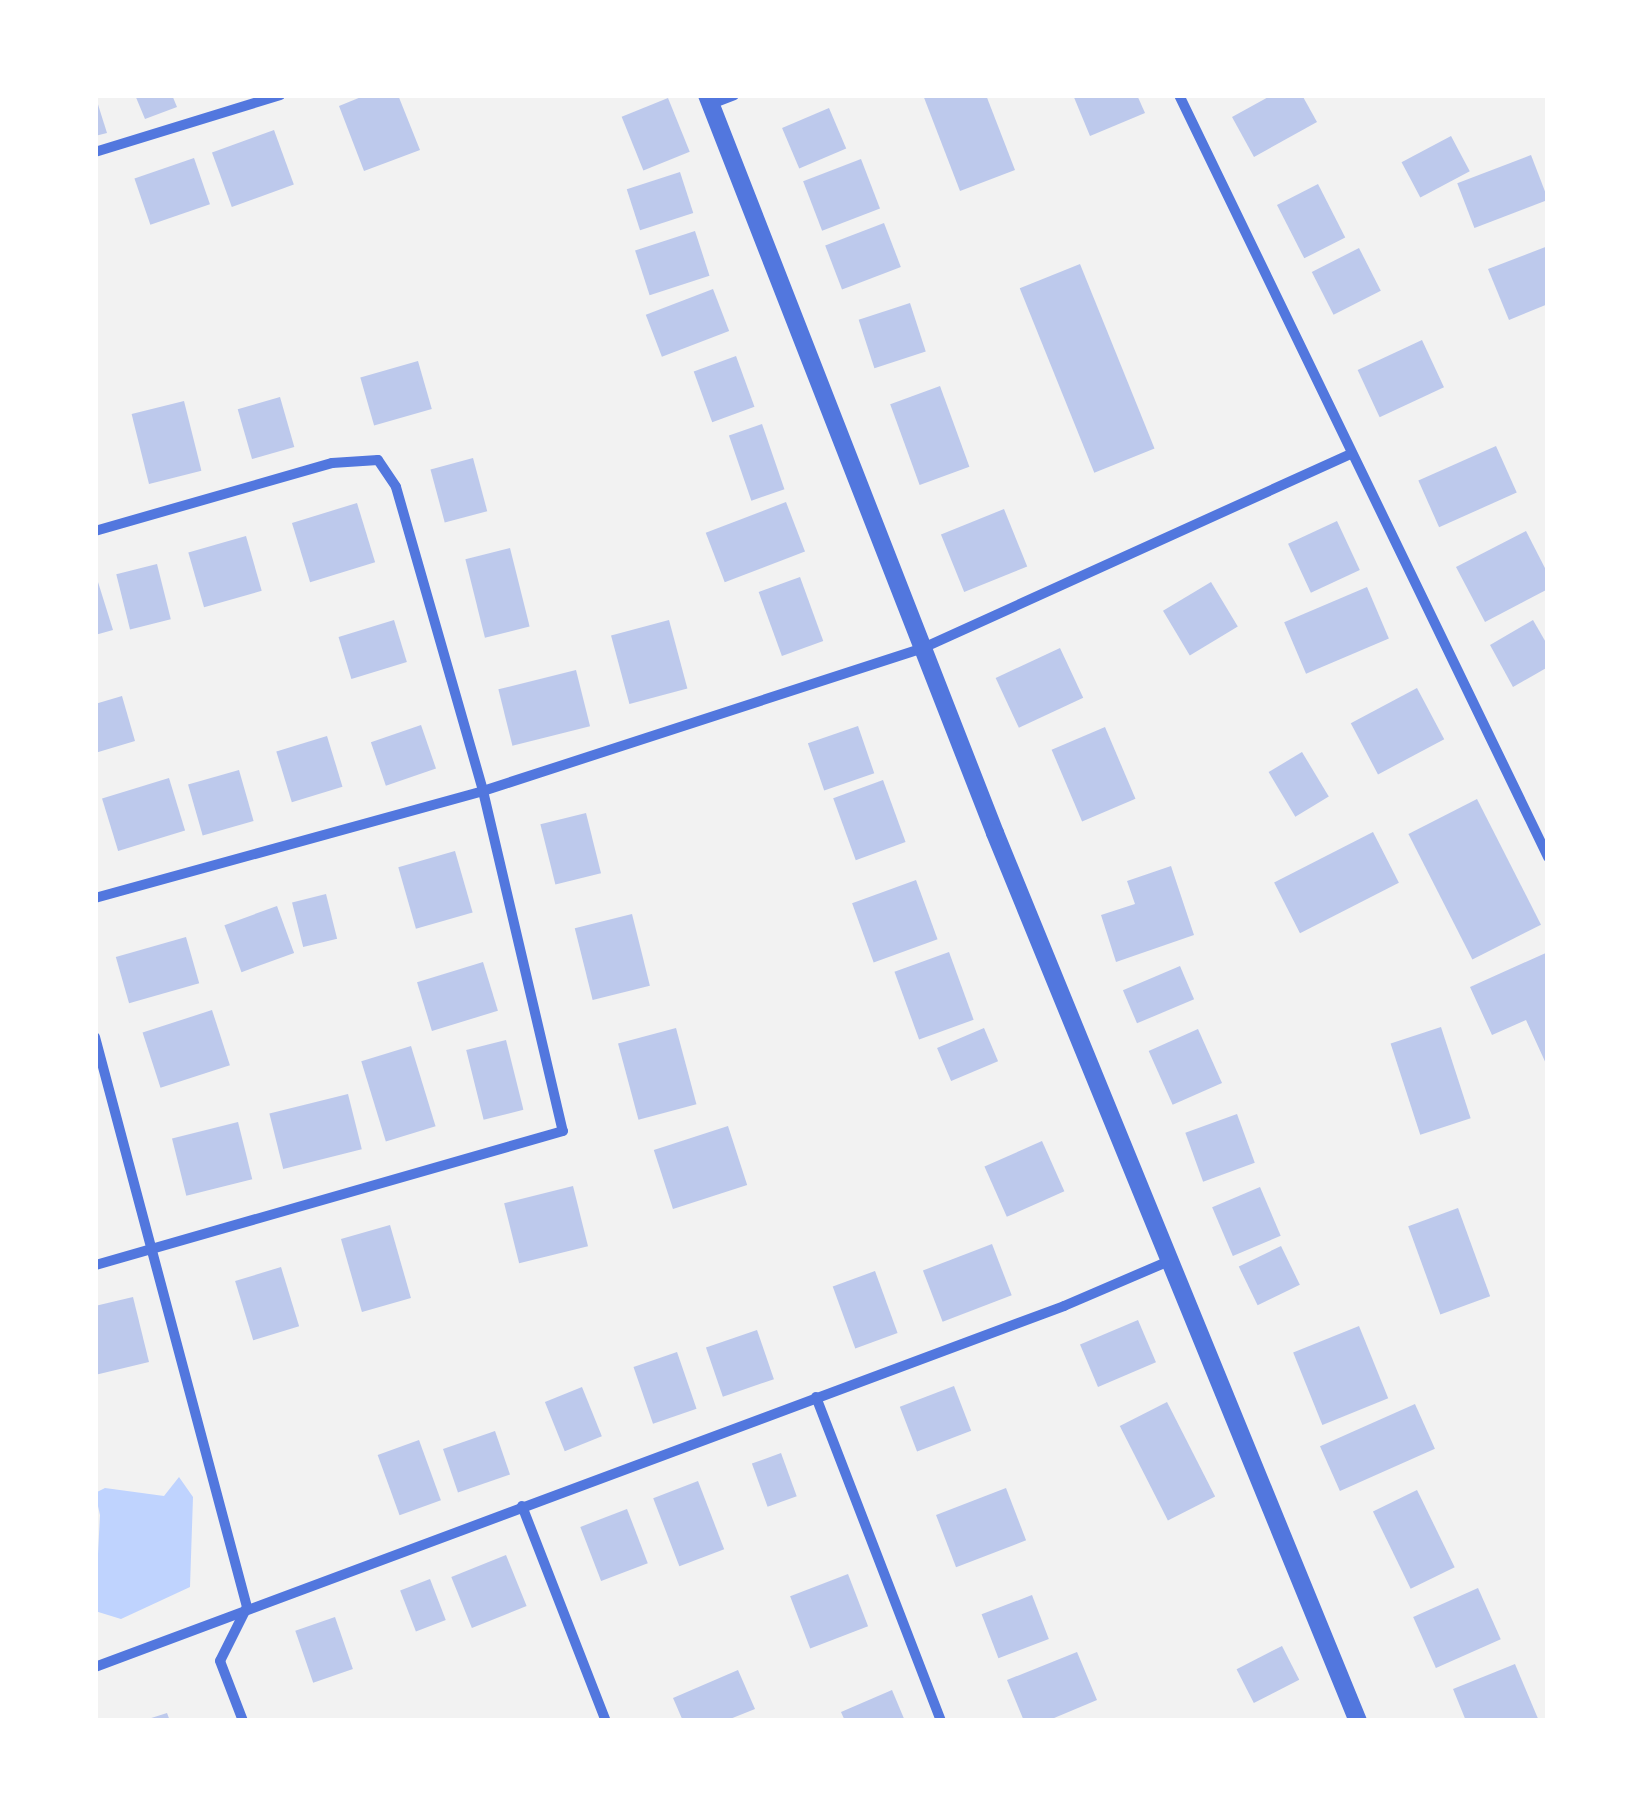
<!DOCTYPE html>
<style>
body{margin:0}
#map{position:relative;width:1643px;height:1816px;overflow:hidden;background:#f2f2f2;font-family:"Crimson Pro",serif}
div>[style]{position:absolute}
.water>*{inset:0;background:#bfd3fe}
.building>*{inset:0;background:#bdc9ec;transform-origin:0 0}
.minor>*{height:10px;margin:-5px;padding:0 5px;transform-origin:5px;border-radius:5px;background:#5277de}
.tertiary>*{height:18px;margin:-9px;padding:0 9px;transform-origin:9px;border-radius:9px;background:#5277de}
span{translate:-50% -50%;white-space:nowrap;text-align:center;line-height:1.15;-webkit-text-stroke:10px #fff;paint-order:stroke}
.frame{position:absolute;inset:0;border:98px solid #fff;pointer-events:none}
</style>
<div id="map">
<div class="water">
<div style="clip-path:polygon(179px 1477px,193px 1497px,190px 1587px,121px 1619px,95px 1611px,100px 1515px,95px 1493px,105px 1488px,164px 1496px)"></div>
</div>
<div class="building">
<div style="clip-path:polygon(95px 95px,107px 133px,95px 136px)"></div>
<div style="clip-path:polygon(135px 95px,172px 95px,177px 107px,145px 119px)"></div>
<div style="clip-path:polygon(366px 95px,398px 95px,420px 150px,364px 171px,339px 106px)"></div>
<div style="clip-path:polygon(923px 95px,986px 95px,1015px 170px,960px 191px)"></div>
<div style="clip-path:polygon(1073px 95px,1137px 95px,1145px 113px,1090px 136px)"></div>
<div style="clip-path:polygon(1272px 95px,1302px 95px,1317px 122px,1254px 157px,1232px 117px)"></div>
<div style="left:668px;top:98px;width:58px;height:50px;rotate:68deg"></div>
<div style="left:829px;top:108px;width:44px;height:51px;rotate:67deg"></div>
<div style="left:274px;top:130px;width:58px;height:66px;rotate:70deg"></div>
<div style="left:1451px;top:136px;width:40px;height:56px;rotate:62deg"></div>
<div style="left:1531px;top:155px;width:48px;height:79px;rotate:69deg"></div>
<div style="left:194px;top:158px;width:49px;height:63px;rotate:71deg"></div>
<div style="left:861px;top:159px;width:53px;height:62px;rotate:69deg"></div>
<div style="left:680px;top:172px;width:43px;height:56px;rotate:72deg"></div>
<div style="left:1318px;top:184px;width:60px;height:46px;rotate:63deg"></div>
<div style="left:884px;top:223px;width:47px;height:63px;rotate:69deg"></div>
<div style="left:695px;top:231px;width:47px;height:63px;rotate:72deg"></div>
<div style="clip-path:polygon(1548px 246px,1548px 304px,1509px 320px,1488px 269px)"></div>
<div style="left:1359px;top:248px;width:48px;height:53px;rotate:63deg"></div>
<div style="left:1080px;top:264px;width:199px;height:65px;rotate:68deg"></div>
<div style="left:713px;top:289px;width:45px;height:72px;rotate:69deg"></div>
<div style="left:910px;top:303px;width:51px;height:54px;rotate:72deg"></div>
<div style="left:1422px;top:340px;width:52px;height:71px;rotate:65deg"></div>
<div style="left:736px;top:356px;width:54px;height:45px;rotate:70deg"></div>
<div style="left:418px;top:361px;width:50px;height:60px;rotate:74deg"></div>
<div style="left:940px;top:386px;width:86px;height:53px;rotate:70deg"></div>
<div style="left:280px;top:397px;width:52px;height:44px;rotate:74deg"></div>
<div style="left:184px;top:401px;width:72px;height:54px;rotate:76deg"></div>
<div style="left:762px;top:424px;width:69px;height:35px;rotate:71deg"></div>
<div style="left:1496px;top:446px;width:51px;height:85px;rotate:66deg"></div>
<div style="left:473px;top:458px;width:55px;height:44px;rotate:75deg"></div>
<div style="left:786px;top:502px;width:53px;height:86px;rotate:69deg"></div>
<div style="left:357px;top:503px;width:62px;height:68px;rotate:73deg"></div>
<div style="left:1004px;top:509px;width:62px;height:68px;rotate:68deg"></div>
<div style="left:1337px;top:521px;width:54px;height:54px;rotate:65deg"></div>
<div style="clip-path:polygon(1526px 531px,1548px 574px,1548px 589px,1485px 622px,1456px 567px)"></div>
<div style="left:246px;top:536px;width:57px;height:60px;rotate:74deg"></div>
<div style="left:510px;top:548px;width:81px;height:46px;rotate:76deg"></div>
<div style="left:157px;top:564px;width:57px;height:42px;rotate:76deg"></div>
<div style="left:800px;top:577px;width:68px;height:44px;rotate:70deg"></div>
<div style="clip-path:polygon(98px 582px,113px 630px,95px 635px,95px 583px)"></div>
<div style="left:1211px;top:582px;width:52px;height:56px;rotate:59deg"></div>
<div style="left:1367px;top:587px;width:56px;height:90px;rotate:67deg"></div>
<div style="left:394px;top:620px;width:44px;height:58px;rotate:73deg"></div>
<div style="left:669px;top:620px;width:71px;height:60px;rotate:75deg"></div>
<div style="clip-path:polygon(1533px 620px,1548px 646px,1548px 667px,1513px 687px,1490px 645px)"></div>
<div style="left:1060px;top:648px;width:55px;height:71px;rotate:65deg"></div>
<div style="left:576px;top:670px;width:58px;height:80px;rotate:76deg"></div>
<div style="left:1417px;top:688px;width:58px;height:75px;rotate:62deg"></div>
<div style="clip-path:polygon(122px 696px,135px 741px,95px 753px,95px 704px)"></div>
<div style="left:421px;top:725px;width:46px;height:53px;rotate:71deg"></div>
<div style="left:858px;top:726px;width:50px;height:53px;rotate:71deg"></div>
<div style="left:1105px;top:727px;width:78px;height:58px;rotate:67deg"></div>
<div style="left:327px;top:736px;width:53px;height:53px;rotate:73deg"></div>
<div style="left:1302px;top:752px;width:52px;height:39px;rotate:59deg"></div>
<div style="left:239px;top:770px;width:53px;height:53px;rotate:74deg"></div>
<div style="left:169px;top:778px;width:55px;height:70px;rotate:73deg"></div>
<div style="left:883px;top:780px;width:66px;height:53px;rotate:70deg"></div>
<div style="left:1477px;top:799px;width:141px;height:77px;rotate:63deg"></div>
<div style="left:586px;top:813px;width:62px;height:47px;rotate:76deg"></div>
<div style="left:1373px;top:832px;width:57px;height:111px;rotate:63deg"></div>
<div style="left:455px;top:851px;width:64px;height:59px;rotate:74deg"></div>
<div style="clip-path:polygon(1171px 866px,1194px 935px,1116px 962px,1101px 915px,1135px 904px,1127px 881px)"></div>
<div style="left:916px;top:880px;width:63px;height:68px;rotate:70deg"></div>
<div style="left:326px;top:894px;width:46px;height:35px;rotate:76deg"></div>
<div style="left:277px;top:906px;width:50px;height:56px;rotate:70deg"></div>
<div style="left:632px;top:914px;width:74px;height:59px;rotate:76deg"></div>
<div style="left:186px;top:937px;width:48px;height:73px;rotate:74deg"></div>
<div style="left:949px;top:952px;width:72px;height:58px;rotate:70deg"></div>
<div style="clip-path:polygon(1548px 952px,1548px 1068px,1526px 1020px,1492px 1035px,1470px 987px)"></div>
<div style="left:483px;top:962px;width:51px;height:69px;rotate:73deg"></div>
<div style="left:1180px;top:966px;width:36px;height:62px;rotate:67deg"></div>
<div style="left:212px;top:1010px;width:58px;height:73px;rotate:72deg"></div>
<div style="left:1441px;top:1027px;width:96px;height:53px;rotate:72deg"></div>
<div style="left:676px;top:1028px;width:79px;height:60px;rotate:75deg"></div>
<div style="left:984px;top:1028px;width:36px;height:51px;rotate:67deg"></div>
<div style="left:1198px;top:1029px;width:59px;height:54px;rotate:66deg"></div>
<div style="left:506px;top:1040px;width:72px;height:41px;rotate:76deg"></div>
<div style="left:411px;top:1046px;width:84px;height:52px;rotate:73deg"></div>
<div style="left:348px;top:1094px;width:57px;height:81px;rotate:76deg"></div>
<div style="left:1237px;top:1114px;width:52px;height:55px;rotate:70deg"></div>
<div style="left:238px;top:1122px;width:59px;height:68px;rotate:76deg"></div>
<div style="left:728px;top:1126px;width:62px;height:78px;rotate:72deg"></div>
<div style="left:1042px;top:1141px;width:55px;height:63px;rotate:66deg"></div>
<div style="left:573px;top:1186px;width:62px;height:71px;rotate:76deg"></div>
<div style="left:1260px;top:1187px;width:53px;height:52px;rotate:67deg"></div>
<div style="left:1458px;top:1208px;width:94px;height:53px;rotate:70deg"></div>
<div style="left:390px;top:1225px;width:76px;height:51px;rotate:74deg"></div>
<div style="left:992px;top:1244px;width:55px;height:74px;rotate:69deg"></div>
<div style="left:1281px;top:1246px;width:43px;height:47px;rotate:64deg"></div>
<div style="left:281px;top:1267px;width:62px;height:48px;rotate:73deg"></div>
<div style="left:875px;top:1271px;width:66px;height:45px;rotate:70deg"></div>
<div style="clip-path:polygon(133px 1297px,149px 1362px,95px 1375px,95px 1306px)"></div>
<div style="left:1138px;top:1320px;width:46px;height:63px;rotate:67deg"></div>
<div style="left:1359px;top:1326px;width:78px;height:71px;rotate:68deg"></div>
<div style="left:757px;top:1330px;width:52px;height:54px;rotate:71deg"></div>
<div style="left:677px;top:1352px;width:60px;height:46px;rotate:71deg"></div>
<div style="left:954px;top:1386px;width:48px;height:58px;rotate:69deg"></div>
<div style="left:582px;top:1387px;width:53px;height:40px;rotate:68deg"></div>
<div style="left:1167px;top:1402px;width:106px;height:53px;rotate:63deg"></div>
<div style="left:1415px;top:1404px;width:49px;height:104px;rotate:66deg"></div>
<div style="left:495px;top:1431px;width:46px;height:55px;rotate:71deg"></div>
<div style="left:419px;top:1440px;width:64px;height:44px;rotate:70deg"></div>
<div style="left:781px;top:1453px;width:46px;height:31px;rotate:70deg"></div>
<div style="left:698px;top:1481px;width:73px;height:48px;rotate:69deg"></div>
<div style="left:1006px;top:1488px;width:56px;height:75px;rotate:69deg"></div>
<div style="left:1417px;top:1490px;width:86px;height:49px;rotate:64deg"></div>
<div style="left:627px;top:1509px;width:58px;height:50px;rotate:69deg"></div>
<div style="left:506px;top:1555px;width:55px;height:59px;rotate:68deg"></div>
<div style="left:848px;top:1574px;width:56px;height:62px;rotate:69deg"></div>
<div style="left:430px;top:1579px;width:44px;height:32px;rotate:69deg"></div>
<div style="left:1478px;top:1588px;width:56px;height:71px;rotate:66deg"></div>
<div style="left:1032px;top:1595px;width:47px;height:54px;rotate:69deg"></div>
<div style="left:335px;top:1617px;width:55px;height:42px;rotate:71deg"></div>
<div style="left:1282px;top:1646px;width:38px;height:51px;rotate:63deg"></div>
<div style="clip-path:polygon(1077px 1652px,1097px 1700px,1047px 1721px,1024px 1721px,1007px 1680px)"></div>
<div style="clip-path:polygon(1515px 1664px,1539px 1721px,1466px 1721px,1453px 1689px)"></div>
<div style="clip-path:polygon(738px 1670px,755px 1709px,725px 1721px,683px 1721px,673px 1698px)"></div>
<div style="clip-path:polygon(892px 1690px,905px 1721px,845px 1721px,841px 1712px)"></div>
<div style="clip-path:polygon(167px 1713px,170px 1721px,145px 1721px,145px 1720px)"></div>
</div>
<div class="minor">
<div style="left:1179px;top:95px;width:847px;rotate:64.16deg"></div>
<div style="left:711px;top:104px;width:25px;rotate:-21deg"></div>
<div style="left:95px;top:152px;width:194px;rotate:-17.1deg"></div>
<div style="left:95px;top:531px;width:247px;rotate:-16deg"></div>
<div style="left:332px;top:463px;width:46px;rotate:-3.7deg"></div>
<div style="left:378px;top:460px;width:32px;rotate:56deg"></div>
<div style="left:396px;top:487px;width:316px;rotate:74deg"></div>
<div style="left:483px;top:791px;width:349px;rotate:76.8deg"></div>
<div style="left:563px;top:1131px;width:487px;rotate:164deg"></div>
<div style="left:95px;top:898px;width:402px;rotate:-15.4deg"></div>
<div style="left:483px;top:791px;width:463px;rotate:-18deg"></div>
<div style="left:923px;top:648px;width:469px;rotate:-24.4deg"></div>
<div style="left:95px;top:1037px;width:590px;rotate:75.07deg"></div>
<div style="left:247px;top:1607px;width:60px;rotate:116.6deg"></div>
<div style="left:220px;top:1661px;width:64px;rotate:69deg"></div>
<div style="left:816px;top:1397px;width:347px;rotate:68.9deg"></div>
<div style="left:522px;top:1506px;width:231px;rotate:68.7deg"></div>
<div style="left:95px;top:1667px;width:1034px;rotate:-20.43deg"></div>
<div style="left:1064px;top:1306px;width:114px;rotate:-23.2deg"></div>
</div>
<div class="tertiary">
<div style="left:707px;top:95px;width:792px;rotate:68.68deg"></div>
<div style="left:995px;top:833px;width:959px;rotate:67.77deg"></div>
</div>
<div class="frame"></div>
</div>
